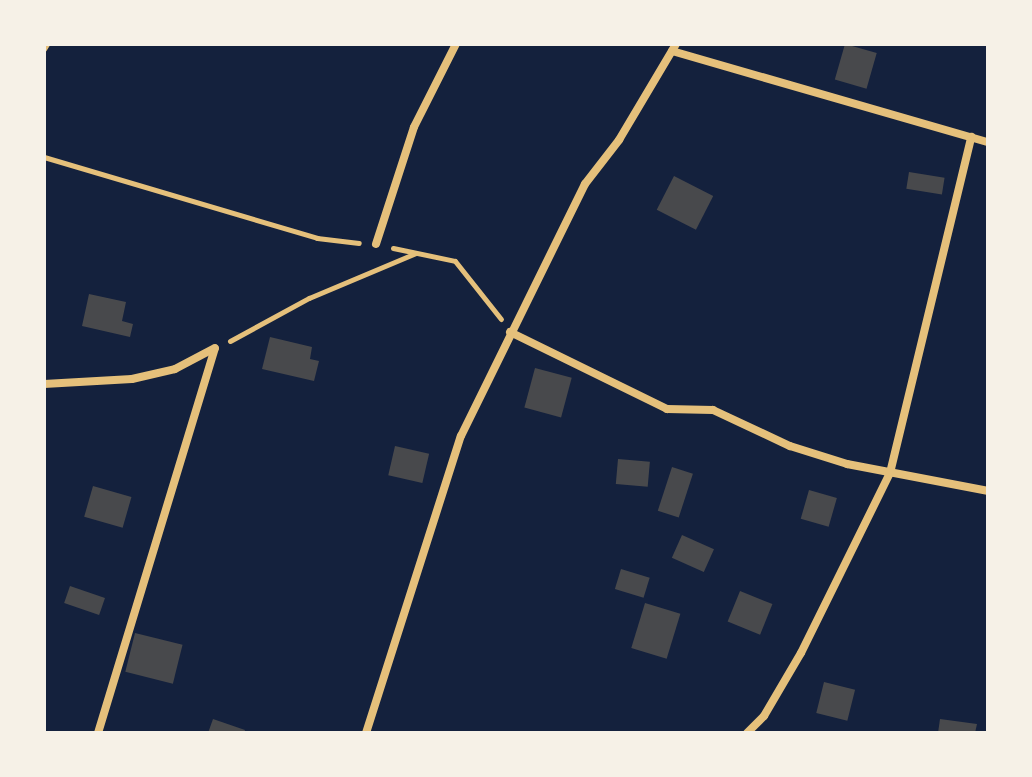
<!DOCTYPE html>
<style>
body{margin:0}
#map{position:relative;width:1032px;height:777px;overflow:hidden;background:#14213d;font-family:Ubuntu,sans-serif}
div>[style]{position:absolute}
.building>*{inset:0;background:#48494c;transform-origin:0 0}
.path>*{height:5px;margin:-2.5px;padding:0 2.5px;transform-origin:2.5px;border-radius:2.5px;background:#e5c07b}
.minor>*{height:8px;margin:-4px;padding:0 4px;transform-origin:4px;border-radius:4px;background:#e5c07b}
span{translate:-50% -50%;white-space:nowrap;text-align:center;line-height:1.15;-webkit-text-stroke:6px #f6f1e7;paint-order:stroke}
.frame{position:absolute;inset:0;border:46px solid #f6f1e7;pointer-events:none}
</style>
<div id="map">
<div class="building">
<div style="left:845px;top:44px;width:33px;height:37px;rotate:16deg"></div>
<div style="left:909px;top:172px;width:36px;height:17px;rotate:9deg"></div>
<div style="left:674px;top:176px;width:44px;height:38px;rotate:27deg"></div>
<div style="clip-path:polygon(89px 294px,126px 302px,122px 321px,133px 324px,130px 337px,82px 326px)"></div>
<div style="clip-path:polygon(270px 337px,312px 347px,310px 359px,319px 361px,314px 381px,262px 369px)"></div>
<div style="left:535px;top:368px;width:38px;height:41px;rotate:15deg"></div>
<div style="left:395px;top:446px;width:35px;height:30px;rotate:13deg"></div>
<div style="left:618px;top:459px;width:32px;height:25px;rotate:5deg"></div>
<div style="left:672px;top:467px;width:22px;height:46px;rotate:18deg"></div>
<div style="left:93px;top:486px;width:40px;height:32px;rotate:16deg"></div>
<div style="left:809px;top:490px;width:29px;height:30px;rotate:16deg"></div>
<div style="left:682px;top:535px;width:35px;height:25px;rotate:24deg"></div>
<div style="left:621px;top:569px;width:30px;height:21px;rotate:17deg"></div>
<div style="left:70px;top:586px;width:37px;height:18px;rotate:19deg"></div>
<div style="left:740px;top:591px;width:35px;height:33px;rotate:22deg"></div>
<div style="left:645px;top:603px;width:37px;height:47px;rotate:17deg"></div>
<div style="left:135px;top:633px;width:49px;height:40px;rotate:14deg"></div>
<div style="left:824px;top:682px;width:32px;height:32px;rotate:14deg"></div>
<div style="clip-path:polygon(213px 719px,245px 730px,244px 733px,208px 733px)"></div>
<div style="clip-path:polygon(940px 719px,977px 724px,975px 733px,938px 733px)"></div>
</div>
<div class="path">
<div style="left:44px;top:49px;width:6px;rotate:-59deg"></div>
<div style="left:44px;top:157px;width:285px;rotate:16.5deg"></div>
<div style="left:317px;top:238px;width:42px;rotate:6.8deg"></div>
<div style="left:393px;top:248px;width:63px;rotate:11.8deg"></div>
<div style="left:455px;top:261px;width:74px;rotate:51.6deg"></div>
<div style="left:230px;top:341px;width:90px;rotate:-28.6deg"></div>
<div style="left:309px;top:298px;width:116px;rotate:-22.8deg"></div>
</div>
<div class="minor">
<div style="left:672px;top:51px;width:329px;rotate:16.1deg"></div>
<div style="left:376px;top:244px;width:123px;rotate:-72deg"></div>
<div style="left:414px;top:127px;width:93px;rotate:-63.2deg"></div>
<div style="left:510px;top:332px;width:175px;rotate:26.1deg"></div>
<div style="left:667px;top:409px;width:46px;rotate:1.2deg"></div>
<div style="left:713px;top:410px;width:85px;rotate:25.1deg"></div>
<div style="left:790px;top:446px;width:60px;rotate:17.5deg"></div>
<div style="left:847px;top:464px;width:144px;rotate:10.8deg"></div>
<div style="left:44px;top:384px;width:88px;rotate:-3.3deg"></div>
<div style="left:132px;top:379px;width:44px;rotate:-13.1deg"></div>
<div style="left:175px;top:369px;width:45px;rotate:-27.7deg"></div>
<div style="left:98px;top:733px;width:402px;rotate:-73.1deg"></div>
<div style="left:366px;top:733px;width:312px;rotate:-72.3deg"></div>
<div style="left:461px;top:436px;width:281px;rotate:-63.8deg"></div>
<div style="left:585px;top:184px;width:56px;rotate:-52.3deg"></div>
<div style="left:619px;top:140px;width:112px;rotate:-59.3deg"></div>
<div style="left:747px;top:733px;width:24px;rotate:-45deg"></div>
<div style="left:764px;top:716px;width:73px;rotate:-59.6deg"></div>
<div style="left:801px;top:653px;width:201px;rotate:-63.7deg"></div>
<div style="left:890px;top:473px;width:346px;rotate:-76.4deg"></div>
</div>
<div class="frame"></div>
</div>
